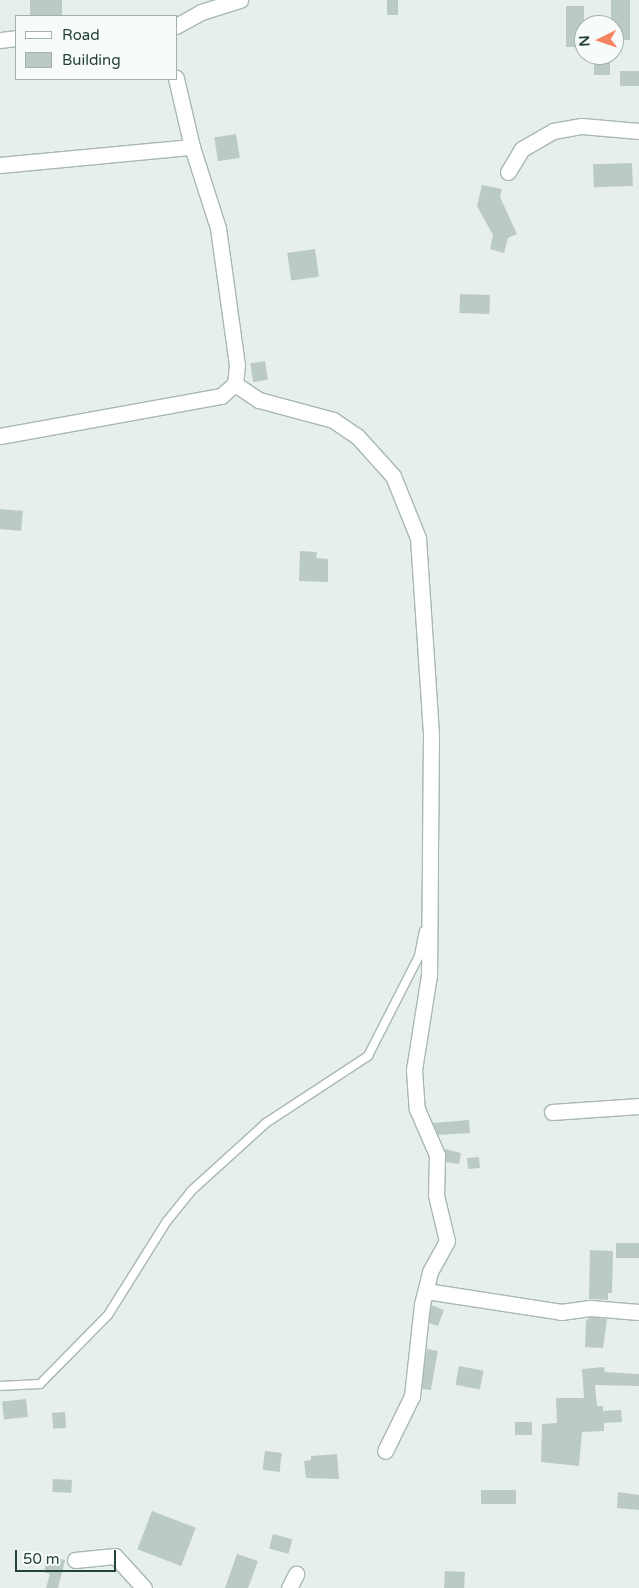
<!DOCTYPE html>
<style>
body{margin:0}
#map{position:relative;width:639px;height:1588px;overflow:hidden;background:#e6efeb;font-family:"Varela Round",sans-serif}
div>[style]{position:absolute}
.building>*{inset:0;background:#bbcac4;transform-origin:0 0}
.roads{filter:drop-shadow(1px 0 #a8b8b2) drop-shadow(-1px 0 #a8b8b2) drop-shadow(0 1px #a8b8b2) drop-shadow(0 -1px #a8b8b2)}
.service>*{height:8px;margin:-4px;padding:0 4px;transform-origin:4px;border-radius:4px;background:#fff}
.minor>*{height:15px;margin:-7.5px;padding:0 7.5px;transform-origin:7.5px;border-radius:7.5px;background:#fff}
span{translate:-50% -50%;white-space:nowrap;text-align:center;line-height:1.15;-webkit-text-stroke:4px #f7fbf9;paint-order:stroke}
.legend{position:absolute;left:15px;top:15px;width:162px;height:65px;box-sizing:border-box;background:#f7fbf9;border:1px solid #a3b1ad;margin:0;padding:6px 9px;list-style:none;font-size:15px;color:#24423a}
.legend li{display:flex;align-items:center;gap:10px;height:25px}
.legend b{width:25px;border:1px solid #a3b1ad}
.north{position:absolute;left:574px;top:15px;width:50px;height:50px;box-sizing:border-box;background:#f7fbf9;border:1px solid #a3b1ad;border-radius:50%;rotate:266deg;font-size:14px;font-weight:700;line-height:20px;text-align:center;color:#24423a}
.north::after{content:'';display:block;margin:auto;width:18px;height:22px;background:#f4845f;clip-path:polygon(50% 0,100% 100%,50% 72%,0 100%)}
.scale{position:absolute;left:15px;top:1550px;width:101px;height:22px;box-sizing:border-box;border:2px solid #24423a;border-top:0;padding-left:6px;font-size:15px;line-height:18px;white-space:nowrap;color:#24423a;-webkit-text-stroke:4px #f7fbf9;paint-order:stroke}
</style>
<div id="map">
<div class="building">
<div style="left:30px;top:0;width:32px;height:16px"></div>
<div style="left:387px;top:0;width:11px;height:15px"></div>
<div style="left:611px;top:0;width:19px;height:40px"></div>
<div style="left:584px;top:6px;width:41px;height:18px;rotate:90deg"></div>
<div style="left:610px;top:62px;width:13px;height:16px;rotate:90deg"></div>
<div style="left:639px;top:71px;width:15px;height:19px;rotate:90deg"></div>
<div style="left:236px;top:134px;width:24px;height:22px;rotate:81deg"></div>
<div style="left:632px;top:163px;width:23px;height:39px;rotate:88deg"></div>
<div style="clip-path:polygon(482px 185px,502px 189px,500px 197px,517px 234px,508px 238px,504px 253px,490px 249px,493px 235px,477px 206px)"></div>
<div style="left:315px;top:249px;width:28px;height:28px;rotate:82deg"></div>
<div style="left:460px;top:294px;width:30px;height:19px;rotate:2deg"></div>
<div style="left:265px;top:361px;width:19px;height:15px;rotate:81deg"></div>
<div style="left:0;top:509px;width:23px;height:20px;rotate:5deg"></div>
<div style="clip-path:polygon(300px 551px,317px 552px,316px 558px,328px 559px,328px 582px,299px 581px)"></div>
<div style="clip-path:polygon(469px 1120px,470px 1133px,438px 1135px,433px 1123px)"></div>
<div style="clip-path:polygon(445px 1149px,461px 1153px,459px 1164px,446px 1162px)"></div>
<div style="left:479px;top:1157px;width:11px;height:12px;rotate:85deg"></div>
<div style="left:616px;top:1243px;width:23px;height:15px"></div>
<div style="clip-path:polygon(590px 1250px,613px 1251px,612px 1293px,608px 1293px,608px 1300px,589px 1299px)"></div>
<div style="clip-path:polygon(431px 1305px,444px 1310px,438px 1326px,429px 1323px)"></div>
<div style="clip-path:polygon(590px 1317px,607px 1319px,603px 1348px,585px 1347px,586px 1321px)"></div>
<div style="left:427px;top:1349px;width:11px;height:40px;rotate:10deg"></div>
<div style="left:459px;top:1366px;width:25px;height:19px;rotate:11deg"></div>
<div style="clip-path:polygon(604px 1367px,605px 1372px,639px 1374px,639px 1386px,595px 1385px,597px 1406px,603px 1406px,603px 1411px,621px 1410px,622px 1422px,604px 1423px,604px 1431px,582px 1432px,579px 1466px,541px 1462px,542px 1424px,557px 1423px,556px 1398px,584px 1398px,582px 1369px)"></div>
<div style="left:26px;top:1399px;width:18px;height:24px;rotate:84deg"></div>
<div style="left:65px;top:1412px;width:16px;height:13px;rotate:86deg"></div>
<div style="left:515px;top:1422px;width:17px;height:13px"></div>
<div style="left:265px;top:1451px;width:17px;height:19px;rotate:7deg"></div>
<div style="clip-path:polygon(337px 1454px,339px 1479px,306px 1478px,304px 1461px,311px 1460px,311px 1456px)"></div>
<div style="left:53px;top:1479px;width:19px;height:13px;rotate:3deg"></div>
<div style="left:481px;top:1490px;width:35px;height:14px"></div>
<div style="clip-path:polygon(618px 1492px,639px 1495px,639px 1510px,617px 1508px)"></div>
<div style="left:152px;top:1511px;width:47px;height:41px;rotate:21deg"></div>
<div style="left:273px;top:1534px;width:20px;height:15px;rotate:15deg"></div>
<div style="clip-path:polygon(237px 1554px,258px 1561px,248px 1588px,225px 1588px)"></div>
<div style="clip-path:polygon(48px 1556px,65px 1560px,58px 1588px,46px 1588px,50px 1574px,44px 1572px)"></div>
<div style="left:445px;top:1571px;width:20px;height:17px;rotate:3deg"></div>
</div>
<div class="roads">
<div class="service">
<div style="left:0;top:1386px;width:40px;rotate:-2.9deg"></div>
<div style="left:40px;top:1384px;width:97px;rotate:-45.4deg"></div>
<div style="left:108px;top:1315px;width:111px;rotate:-57.9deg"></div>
<div style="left:167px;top:1221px;width:38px;rotate:-51deg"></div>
<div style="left:191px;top:1191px;width:101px;rotate:-42.2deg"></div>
<div style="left:266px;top:1123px;width:122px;rotate:-33.3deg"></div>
<div style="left:368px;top:1056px;width:112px;rotate:-63deg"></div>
<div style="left:419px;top:956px;width:25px;rotate:-79deg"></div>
</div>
<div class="minor">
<div style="left:176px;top:26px;width:29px;rotate:-29deg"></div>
<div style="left:201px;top:12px;width:41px;rotate:-17.1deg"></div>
<div style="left:0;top:40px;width:16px;rotate:-7deg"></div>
<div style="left:0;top:165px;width:193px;rotate:-5.4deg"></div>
<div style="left:508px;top:172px;width:27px;rotate:-59deg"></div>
<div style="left:522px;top:149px;width:36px;rotate:-30deg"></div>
<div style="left:553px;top:131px;width:29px;rotate:-10deg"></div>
<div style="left:582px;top:126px;width:57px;rotate:5deg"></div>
<div style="left:235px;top:384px;width:29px;rotate:34deg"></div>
<div style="left:259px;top:400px;width:77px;rotate:15.1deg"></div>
<div style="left:333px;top:420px;width:29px;rotate:34deg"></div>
<div style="left:357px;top:436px;width:54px;rotate:48deg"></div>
<div style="left:393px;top:476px;width:67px;rotate:68deg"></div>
<div style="left:418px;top:538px;width:198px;rotate:86.2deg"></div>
<div style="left:431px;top:736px;width:127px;rotate:90.5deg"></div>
<div style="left:430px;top:863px;width:112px;rotate:90.5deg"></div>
<div style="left:429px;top:975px;width:96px;rotate:99deg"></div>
<div style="left:414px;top:1070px;width:39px;rotate:86deg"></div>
<div style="left:417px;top:1109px;width:50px;rotate:66.5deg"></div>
<div style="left:437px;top:1155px;width:40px;rotate:91.4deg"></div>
<div style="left:436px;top:1195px;width:47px;rotate:76.6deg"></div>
<div style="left:447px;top:1241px;width:35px;rotate:119deg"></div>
<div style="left:430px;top:1272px;width:33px;rotate:104deg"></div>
<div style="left:422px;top:1304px;width:93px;rotate:96.2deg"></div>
<div style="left:412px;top:1396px;width:61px;rotate:116.1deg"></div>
<div style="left:0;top:436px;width:225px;rotate:-10.3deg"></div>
<div style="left:221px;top:396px;width:18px;rotate:-41deg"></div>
<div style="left:235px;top:384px;width:19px;rotate:-84deg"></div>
<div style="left:237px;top:365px;width:138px;rotate:-97.9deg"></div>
<div style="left:218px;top:228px;width:85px;rotate:-107.8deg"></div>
<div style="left:192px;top:147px;width:71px;rotate:-103.1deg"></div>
<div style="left:552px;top:1112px;width:87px;rotate:-3.9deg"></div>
<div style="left:426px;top:1291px;width:137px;rotate:8.8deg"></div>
<div style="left:561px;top:1312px;width:29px;rotate:-8deg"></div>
<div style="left:590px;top:1308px;width:49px;rotate:4.7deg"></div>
<div style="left:75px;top:1560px;width:40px;rotate:-5.7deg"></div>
<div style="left:115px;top:1556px;width:43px;rotate:47.8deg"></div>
<div style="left:289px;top:1588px;width:16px;rotate:-63deg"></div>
</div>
</div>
<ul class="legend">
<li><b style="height:6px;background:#fff"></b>Road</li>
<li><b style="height:14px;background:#bbcac4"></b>Building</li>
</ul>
<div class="north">N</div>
<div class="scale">50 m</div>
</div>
